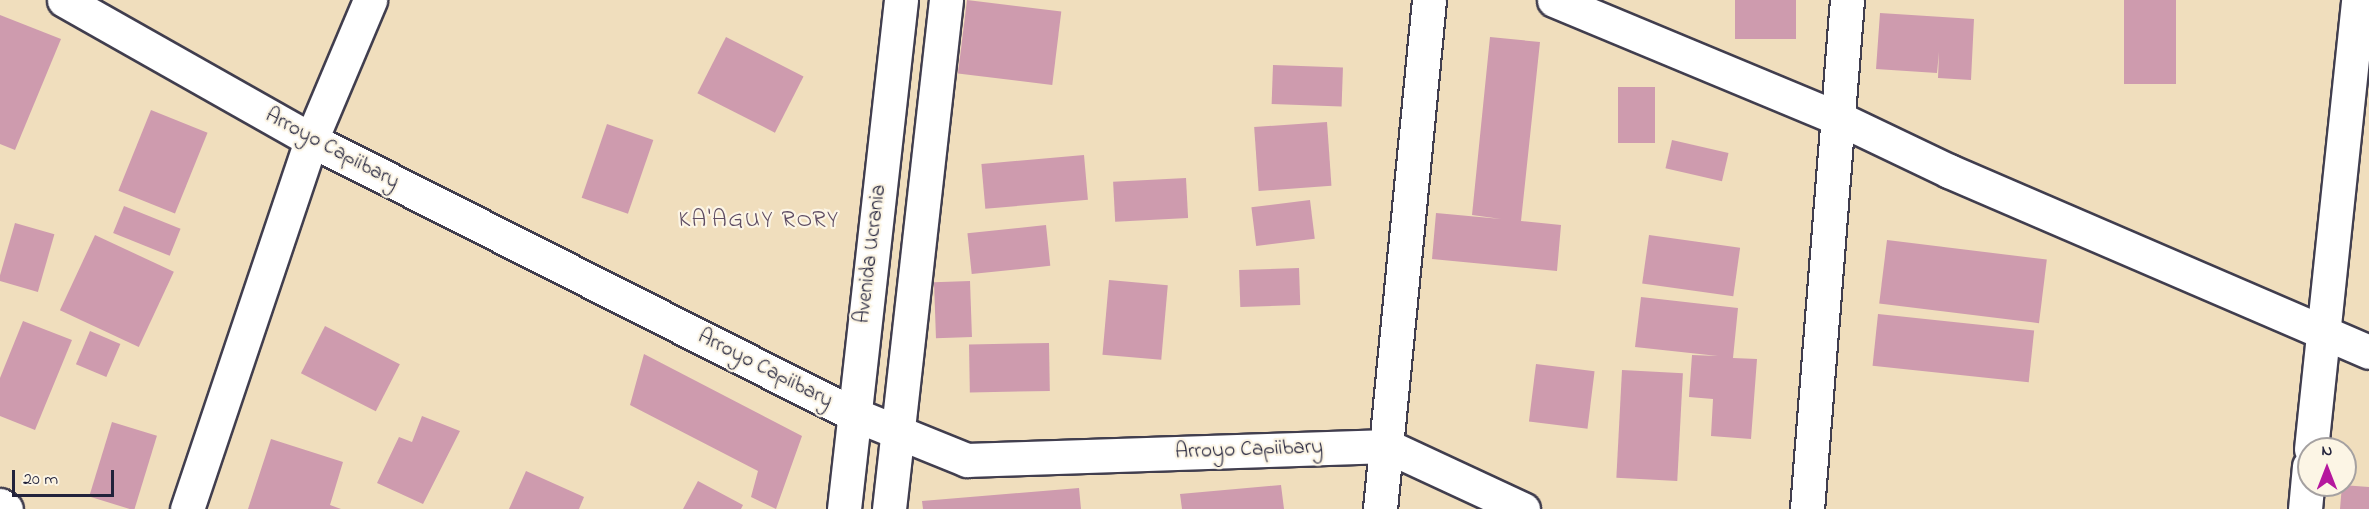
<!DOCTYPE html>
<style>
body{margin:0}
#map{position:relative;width:2369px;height:509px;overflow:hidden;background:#f0debd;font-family:"Indie Flower",sans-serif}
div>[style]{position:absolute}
.building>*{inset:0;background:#ce9bae;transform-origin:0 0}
.roads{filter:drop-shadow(2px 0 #413e4e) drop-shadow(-2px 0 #413e4e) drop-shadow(0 2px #413e4e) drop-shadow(0 -2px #413e4e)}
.street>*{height:33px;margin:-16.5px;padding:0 16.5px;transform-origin:16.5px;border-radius:16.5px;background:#fff}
.secondary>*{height:33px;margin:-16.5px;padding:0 16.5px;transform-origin:16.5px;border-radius:16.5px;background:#fff}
span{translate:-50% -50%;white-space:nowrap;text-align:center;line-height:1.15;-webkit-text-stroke:4.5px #fcf5e5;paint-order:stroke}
.street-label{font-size:21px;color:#22223b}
.quarter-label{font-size:24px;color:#5e4c63;letter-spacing:1.5px}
.north{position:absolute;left:2297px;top:437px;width:60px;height:60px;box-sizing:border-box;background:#fcf5e5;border:2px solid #a5a1a1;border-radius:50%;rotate:0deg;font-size:16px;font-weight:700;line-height:24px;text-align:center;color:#22223b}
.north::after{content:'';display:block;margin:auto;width:21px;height:27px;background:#b5179e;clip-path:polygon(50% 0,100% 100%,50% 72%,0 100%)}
.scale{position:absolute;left:12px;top:470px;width:102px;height:27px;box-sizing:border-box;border:3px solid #22223b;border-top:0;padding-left:8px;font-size:18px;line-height:21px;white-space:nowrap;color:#22223b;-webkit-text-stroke:4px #fcf5e5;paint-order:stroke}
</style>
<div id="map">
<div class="building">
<div style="left:967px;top:0;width:95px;height:74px;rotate:7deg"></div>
<div style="left:1735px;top:0;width:61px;height:39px"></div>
<div style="left:2124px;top:0;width:52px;height:84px"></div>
<div style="clip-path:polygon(1880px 13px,1974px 19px,1971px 80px,1938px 78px,1939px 52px,1937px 73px,1876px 69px)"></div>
<div style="clip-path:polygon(0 15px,61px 39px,15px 150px,0 144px)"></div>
<div style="left:726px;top:37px;width:87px;height:63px;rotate:27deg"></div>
<div style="clip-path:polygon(1490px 37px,1540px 42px,1521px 221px,1561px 225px,1557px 271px,1432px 259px,1436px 213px,1501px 219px,1472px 215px)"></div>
<div style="left:1273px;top:65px;width:70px;height:39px;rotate:2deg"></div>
<div style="left:1618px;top:87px;width:37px;height:56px"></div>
<div style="left:151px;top:110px;width:61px;height:87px;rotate:22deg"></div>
<div style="left:1327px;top:122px;width:64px;height:73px;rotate:86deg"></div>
<div style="left:607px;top:124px;width:49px;height:78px;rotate:19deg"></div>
<div style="left:1672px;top:140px;width:58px;height:29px;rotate:13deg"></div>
<div style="left:1084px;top:155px;width:45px;height:103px;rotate:85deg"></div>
<div style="left:1186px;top:178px;width:40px;height:73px;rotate:87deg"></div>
<div style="left:1310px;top:200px;width:39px;height:59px;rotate:83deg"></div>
<div style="left:124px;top:206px;width:61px;height:29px;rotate:22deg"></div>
<div style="left:15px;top:223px;width:41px;height:60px;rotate:16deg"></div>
<div style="left:1046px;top:225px;width:41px;height:79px;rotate:84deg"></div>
<div style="left:95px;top:235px;width:87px;height:83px;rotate:25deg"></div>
<div style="left:1649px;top:235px;width:92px;height:49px;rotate:8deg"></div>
<div style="left:1887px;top:240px;width:161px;height:64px;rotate:7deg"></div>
<div style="left:1299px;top:268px;width:37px;height:60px;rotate:88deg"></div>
<div style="left:1109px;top:280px;width:59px;height:75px;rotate:5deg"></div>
<div style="left:970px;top:281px;width:56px;height:36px;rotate:88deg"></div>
<div style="clip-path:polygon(1641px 297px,1738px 308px,1733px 358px,1757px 359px,1751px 439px,1711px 436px,1713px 399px,1689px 397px,1692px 355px,1718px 356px,1635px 347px)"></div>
<div style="left:1878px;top:314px;width:157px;height:52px;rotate:6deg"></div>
<div style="clip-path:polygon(23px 321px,72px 340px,35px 430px,0 416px,0 378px)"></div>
<div style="left:325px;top:326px;width:84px;height:53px;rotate:27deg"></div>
<div style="left:90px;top:331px;width:33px;height:36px;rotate:23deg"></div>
<div style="left:1049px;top:343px;width:48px;height:80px;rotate:89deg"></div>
<div style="clip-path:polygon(644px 354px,802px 436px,776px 509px,751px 497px,758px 471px,630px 405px)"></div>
<div style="left:1536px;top:364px;width:59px;height:58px;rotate:7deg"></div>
<div style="left:1622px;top:370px;width:61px;height:108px;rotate:3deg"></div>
<div style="clip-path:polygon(422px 416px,460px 431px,423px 504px,377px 483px,399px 437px,412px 442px)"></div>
<div style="left:112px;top:422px;width:47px;height:78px;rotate:17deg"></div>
<div style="clip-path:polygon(271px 439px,343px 462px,330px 505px,341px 509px,248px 509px)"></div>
<div style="clip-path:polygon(526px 471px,584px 497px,579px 509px,509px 509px)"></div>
<div style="clip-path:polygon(698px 481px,743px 505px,741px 509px,683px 509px)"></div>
<div style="clip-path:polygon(1281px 485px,1284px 509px,1182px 509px,1180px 494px)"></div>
<div style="clip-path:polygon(2342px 485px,2369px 487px,2369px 509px,2340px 509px)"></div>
<div style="clip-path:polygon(1079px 488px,1081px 509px,923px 509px,922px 501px)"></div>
</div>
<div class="roads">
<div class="street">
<div style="left:64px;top:0;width:284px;rotate:29.5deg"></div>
<div style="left:311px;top:140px;width:607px;rotate:26.82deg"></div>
<div style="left:853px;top:414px;width:123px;rotate:22deg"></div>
<div style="left:967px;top:460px;width:420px;rotate:-1.9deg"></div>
<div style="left:1387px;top:446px;width:150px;rotate:24.9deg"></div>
<div style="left:1554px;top:0;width:308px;rotate:22.6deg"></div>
<div style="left:1838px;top:118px;width:123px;rotate:25.5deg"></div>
<div style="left:1949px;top:171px;width:457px;rotate:23.3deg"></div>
<div style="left:2311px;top:449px;width:451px;rotate:-84deg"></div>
<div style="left:0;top:505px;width:7px;rotate:34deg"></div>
<div style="left:187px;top:509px;width:389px;rotate:-71.4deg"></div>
<div style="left:311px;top:140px;width:152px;rotate:-67.1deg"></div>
<div style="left:1380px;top:509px;width:511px;rotate:-84.5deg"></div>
<div style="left:1807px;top:509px;width:511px;rotate:-85.51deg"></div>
<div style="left:2305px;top:509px;width:43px;rotate:-84.7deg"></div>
</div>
<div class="secondary">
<div style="left:844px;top:509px;width:512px;rotate:-83.61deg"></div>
<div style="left:889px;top:509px;width:512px;rotate:-83.61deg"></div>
</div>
</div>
<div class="street-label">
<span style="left:332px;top:149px;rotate:28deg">Arroyo Capiibary</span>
<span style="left:871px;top:254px;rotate:-83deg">Avenida Ucrania</span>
<span style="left:765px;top:369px;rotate:27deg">Arroyo Capiibary</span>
<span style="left:1249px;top:450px;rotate:-2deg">Arroyo Capiibary</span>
</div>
<div class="quarter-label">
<span style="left:759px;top:221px">KA'AGUY RORY</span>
</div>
<div class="north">N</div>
<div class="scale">20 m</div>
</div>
